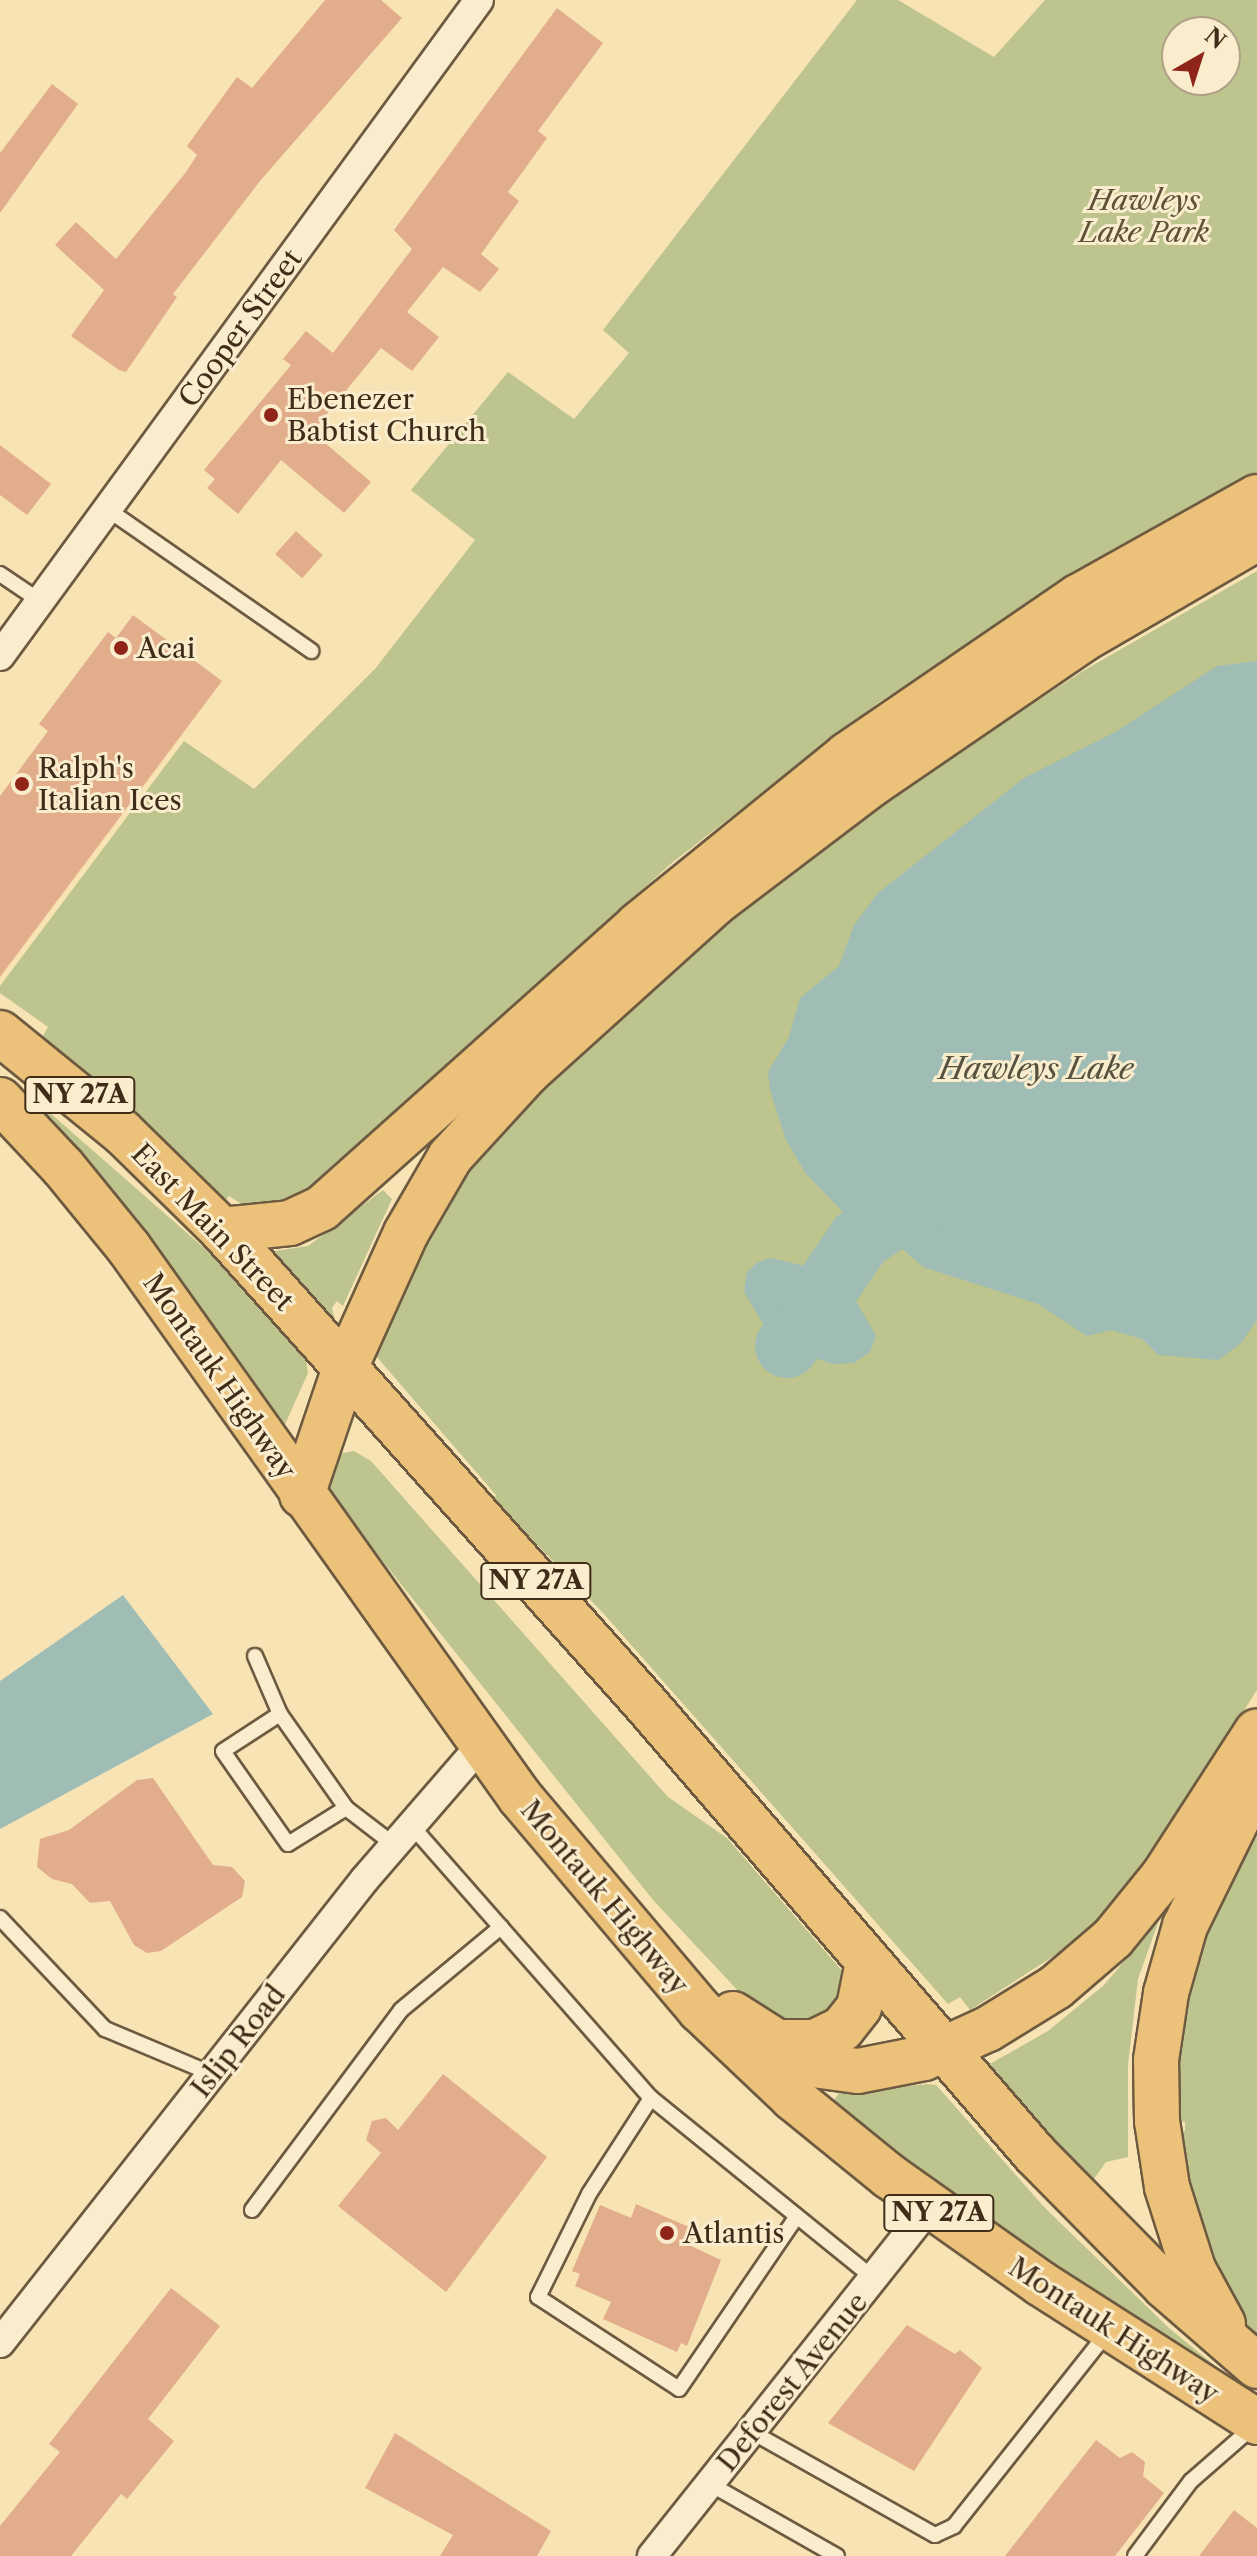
<!DOCTYPE html>
<style>
body{margin:0}
#map{position:relative;width:1257px;height:2556px;overflow:hidden;background:#f8e3b4;font-family:"Libre Caslon Text",serif}
div>[style]{position:absolute}
.green>*{inset:0;background:#bdc48d}
.water>*{inset:0;background:#a0bdb5}
.river>*{height:64px;margin:-32px;padding:0 32px;transform-origin:32px;border-radius:32px;background:#a0bdb5}
.building>*{inset:0;background:#e2ad8a;transform-origin:0 0}
.roads{filter:drop-shadow(2px 0 #6d5a40) drop-shadow(-2px 0 #6d5a40) drop-shadow(0 2px #6d5a40) drop-shadow(0 -2px #6d5a40)}
.service>*{height:14px;margin:-7px;padding:0 7px;transform-origin:7px;border-radius:7px;background:#faedce}
.minor>*{height:28px;margin:-14px;padding:0 14px;transform-origin:14px;border-radius:14px;background:#faedce}
.primary>*{height:44px;margin:-22px;padding:0 22px;transform-origin:22px;border-radius:22px;background:#ecc27a}
.dots>*{width:22px;height:22px;translate:-50% -50%;box-sizing:border-box;border:4px solid #faedce;border-radius:50%}
span{translate:-50% -50%;white-space:nowrap;text-align:center;line-height:1.15;-webkit-text-stroke:6px #faedce;paint-order:stroke}
.shield-label span{padding:2px 6px;background:#faedce;border:2px solid;border-radius:6px;-webkit-text-stroke-width:0}
.shield-label{font-size:26px;color:#3f2d19;font-weight:700}
.park-label{font-size:28px;color:#5e5336;font-style:italic}
.street-label{font-size:28px;color:#3f2d19}
.poi-label{font-size:28px;color:#3f2d19}
.left{translate:0 -50%;text-align:left}
.water-label{font-size:30px;color:#575140;font-style:italic}
.north{position:absolute;left:1161px;top:16px;width:80px;height:80px;box-sizing:border-box;background:#faedce;border:2px solid #afa086;border-radius:50%;rotate:39deg;font-size:22px;font-weight:700;line-height:32px;text-align:center;color:#3f2d19}
.north::after{content:'';display:block;margin:auto;width:28px;height:36px;background:#8f2418;clip-path:polygon(50% 0,100% 100%,50% 72%,0 100%)}
</style>
<div id="map">
<div class="green">
<div style="clip-path:polygon(evenodd,857px 0,898px 0,994px 57px,1045px 0,1257px 0,1257px 472px,1114px 549px,878px 703px,673px 862px,452px 1060px,311px 1199px,255px 1213px,229px 1196px,220px 1208px,41px 1040px,48px 1027px,0 993px,0 986px,184px 741px,254px 789px,375px 669px,475px 540px,411px 490px,508px 372px,574px 419px,629px 353px,603px 330px,857px 0,1177px 32px,1225px 32px,1225px 80px,1177px 80px,1177px 32px)"></div>
<div style="clip-path:polygon(1257px 571px,1257px 1690px,1121px 1903px,1063px 1950px,970px 2010px,960px 1997px,948px 2004px,603px 1613px,494px 1500px,496px 1495px,376px 1356px,381px 1348px,376px 1338px,459px 1173px,534px 1093px,669px 968px,889px 798px,1083px 671px)"></div>
<div style="clip-path:polygon(41px 1105px,228px 1269px,305px 1355px,308px 1373px,283px 1429px,39px 1110px)"></div>
<div style="clip-path:polygon(383px 1190px,392px 1199px,343px 1306px,337px 1301px,332px 1308px,336px 1324px,268px 1252px,308px 1246px)"></div>
<div style="clip-path:polygon(354px 1451px,371px 1461px,668px 1797px,727px 1838px,844px 1973px,842px 2015px,796px 2031px,758px 2012px,653px 1900px,329px 1494px,325px 1470px,334px 1455px)"></div>
<div style="clip-path:polygon(1257px 1836px,1257px 2339px,1223px 2291px,1172px 2133px,1185px 2131px,1185px 2122px,1171px 2117px,1171px 2068px,1197px 1947px,1236px 1863px)"></div>
<div style="clip-path:polygon(1159px 1920px,1138px 1979px,1128px 2065px,1128px 2157px,1106px 2162px,1094px 2179px,1079px 2170px,990px 2064px,1048px 2031px,1104px 1985px)"></div>
<div style="clip-path:polygon(927px 2084px,936px 2085px,1045px 2208px,1169px 2328px,1246px 2391px,1041px 2264px,828px 2109px,839px 2093px)"></div>
</div>
<div class="water">
<div style="clip-path:polygon(1257px 661px,1257px 1320px,1241px 1343px,1219px 1360px,1158px 1355px,1142px 1339px,1111px 1330px,1087px 1336px,1038px 1304px,923px 1267px,898px 1245px,882px 1238px,872px 1246px,846px 1230px,849px 1218px,806px 1174px,786px 1140px,770px 1090px,768px 1072px,789px 1037px,800px 998px,839px 966px,854px 925px,878px 893px,1024px 778px,1117px 731px,1217px 666px)"></div>
<div style="clip-path:polygon(836px 1243px,863px 1260px,851px 1292px,876px 1336px,870px 1352px,854px 1363px,832px 1364px,790px 1349px,768px 1332px,744px 1292px,747px 1272px,758px 1262px,771px 1258px,809px 1267px)"></div>
<div style="clip-path:polygon(123px 1595px,213px 1714px,0 1829px,0 1681px)"></div>
</div>
<div class="river">
<div style="left:787px;top:1346px;width:130px;rotate:-55.7deg"></div>
<div style="left:860px;top:1239px;width:88px;rotate:-33.9deg"></div>
</div>
<div class="building">
<div style="clip-path:polygon(325px 0,381px 0,402px 18px,260px 181px,173px 294px,177px 297px,126px 372px,119px 370px,71px 336px,104px 290px,55px 245px,76px 222px,116px 259px,186px 172px,197px 155px,187px 146px,237px 77px,252px 88px)"></div>
<div style="clip-path:polygon(557px 8px,603px 43px,538px 131px,547px 138px,508px 192px,519px 201px,481px 254px,499px 269px,480px 292px,443px 267px,407px 312px,439px 337px,412px 371px,381px 348px,312px 432px,371px 482px,344px 513px,281px 460px,238px 514px,207px 488px,215px 479px,204px 470px,291px 365px,283px 359px,306px 331px,333px 353px,412px 249px,394px 230px)"></div>
<div style="clip-path:polygon(52px 84px,78px 104px,0 213px,0 153px)"></div>
<div style="clip-path:polygon(0 445px,51px 484px,27px 515px,0 495px)"></div>
<div style="left:296px;top:531px;width:36px;height:31px;rotate:42deg"></div>
<div style="clip-path:polygon(133px 615px,222px 681px,0 977px,0 796px,48px 731px,39px 724px,108px 632px,116px 638px)"></div>
<div style="clip-path:polygon(153px 1778px,213px 1865px,232px 1867px,245px 1881px,242px 1897px,161px 1951px,147px 1953px,134px 1945px,110px 1901px,90px 1903px,72px 1884px,52px 1879px,37px 1867px,40px 1839px,69px 1830px,137px 1780px)"></div>
<div style="clip-path:polygon(443px 2074px,547px 2157px,446px 2292px,338px 2206px,381px 2153px,366px 2140px,372px 2121px,386px 2118px,398px 2130px)"></div>
<div style="clip-path:polygon(636px 2204px,698px 2231px,691px 2246px,721px 2260px,687px 2346px,681px 2343px,677px 2352px,603px 2319px,611px 2302px,575px 2286px,580px 2274px,572px 2271px,600px 2205px,631px 2218px)"></div>
<div style="clip-path:polygon(171px 2288px,220px 2326px,148px 2419px,174px 2441px,127px 2499px,121px 2494px,71px 2556px,0 2556px,0 2526px,60px 2452px,49px 2444px)"></div>
<div style="clip-path:polygon(907px 2325px,955px 2354px,960px 2350px,982px 2368px,914px 2471px,828px 2423px)"></div>
<div style="clip-path:polygon(395px 2433px,551px 2531px,537px 2556px,440px 2556px,453px 2535px,365px 2488px)"></div>
<div style="clip-path:polygon(1096px 2440px,1120px 2458px,1132px 2452px,1145px 2462px,1143px 2476px,1164px 2493px,1115px 2556px,1005px 2556px)"></div>
<div style="clip-path:polygon(1234px 2510px,1257px 2528px,1257px 2556px,1199px 2556px)"></div>
</div>
<div class="roads">
<div class="service">
<div style="left:107px;top:509px;width:249px;rotate:34.8deg"></div>
<div style="left:0;top:574px;width:48px;rotate:34deg"></div>
<div style="left:255px;top:1656px;width:63px;rotate:66.7deg"></div>
<div style="left:346px;top:1808px;width:68px;rotate:148.2deg"></div>
<div style="left:288px;top:1844px;width:113px;rotate:-125deg"></div>
<div style="left:223px;top:1751px;width:68px;rotate:-33deg"></div>
<div style="left:280px;top:1714px;width:115px;rotate:54.9deg"></div>
<div style="left:346px;top:1808px;width:59px;rotate:37.5deg"></div>
<div style="left:410px;top:1824px;width:365px;rotate:48.7deg"></div>
<div style="left:651px;top:2098px;width:289px;rotate:39deg"></div>
<div style="left:0;top:1918px;width:153px;rotate:46.6deg"></div>
<div style="left:105px;top:2029px;width:116px;rotate:22.8deg"></div>
<div style="left:651px;top:2098px;width:114px;rotate:122.9deg"></div>
<div style="left:589px;top:2194px;width:115px;rotate:116.3deg"></div>
<div style="left:538px;top:2297px;width:168px;rotate:33.1deg"></div>
<div style="left:679px;top:2389px;width:209px;rotate:-55.7deg"></div>
<div style="left:252px;top:2210px;width:249px;rotate:-53.3deg"></div>
<div style="left:401px;top:2010px;width:130px;rotate:-39.7deg"></div>
<div style="left:752px;top:2432px;width:210px;rotate:29.4deg"></div>
<div style="left:935px;top:2535px;width:21px;rotate:-25deg"></div>
<div style="left:954px;top:2526px;width:248px;rotate:-51.6deg"></div>
<div style="left:710px;top:2484px;width:146px;rotate:29.6deg"></div>
<div style="left:1135px;top:2556px;width:94px;rotate:-53.3deg"></div>
<div style="left:1191px;top:2481px;width:82px;rotate:-41.1deg"></div>
</div>
<div class="minor">
<div style="left:0;top:656px;width:812px;rotate:-53.86deg"></div>
<div style="left:0;top:2343px;width:590px;rotate:-51.81deg"></div>
<div style="left:365px;top:1879px;width:179px;rotate:-49.1deg"></div>
<div style="left:652px;top:2556px;width:447px;rotate:-51.5deg"></div>
</div>
<div class="primary">
<div style="left:0;top:1033px;width:157px;rotate:39.1deg"></div>
<div style="left:122px;top:1132px;width:140px;rotate:44.4deg"></div>
<div style="left:222px;top:1230px;width:635px;rotate:48.19deg"></div>
<div style="left:645px;top:1703px;width:596px;rotate:49.15deg"></div>
<div style="left:1035px;top:2154px;width:185px;rotate:45.4deg"></div>
<div style="left:1165px;top:2286px;width:122px;rotate:41deg"></div>
<div style="left:0;top:1100px;width:92px;rotate:46.8deg"></div>
<div style="left:63px;top:1167px;width:104px;rotate:50.8deg"></div>
<div style="left:129px;top:1248px;width:674px;rotate:54.54deg"></div>
<div style="left:520px;top:1797px;width:279px;rotate:49.8deg"></div>
<div style="left:700px;top:2010px;width:128px;rotate:43.4deg"></div>
<div style="left:793px;top:2098px;width:124px;rotate:39.1deg"></div>
<div style="left:889px;top:2176px;width:185px;rotate:35.3deg"></div>
<div style="left:1040px;top:2283px;width:258px;rotate:32.6deg"></div>
<div style="left:222px;top:1230px;width:68px;rotate:-5.9deg"></div>
<div style="left:290px;top:1223px;width:35px;rotate:-25deg"></div>
<div style="left:322px;top:1208px;width:424px;rotate:-41.8deg"></div>
<div style="left:638px;top:925px;width:269px;rotate:-39.1deg"></div>
<div style="left:847px;top:755px;width:280px;rotate:-34.4deg"></div>
<div style="left:1078px;top:597px;width:205px;rotate:-29.2deg"></div>
<div style="left:302px;top:1495px;width:134px;rotate:-71.3deg"></div>
<div style="left:345px;top:1368px;width:148px;rotate:-65.7deg"></div>
<div style="left:406px;top:1233px;width:88px;rotate:-59.9deg"></div>
<div style="left:450px;top:1157px;width:115px;rotate:-47.5deg"></div>
<div style="left:528px;top:1072px;width:252px;rotate:-42.1deg"></div>
<div style="left:715px;top:903px;width:193px;rotate:-37.2deg"></div>
<div style="left:869px;top:786px;width:258px;rotate:-34.4deg"></div>
<div style="left:1082px;top:640px;width:203px;rotate:-30.2deg"></div>
<div style="left:733px;top:2014px;width:95px;rotate:32.5deg"></div>
<div style="left:813px;top:2065px;width:45px;rotate:7.6deg"></div>
<div style="left:858px;top:2071px;width:67px;rotate:-11.1deg"></div>
<div style="left:924px;top:2058px;width:70px;rotate:-24.4deg"></div>
<div style="left:988px;top:2029px;width:80px;rotate:-31.7deg"></div>
<div style="left:1056px;top:1987px;width:75px;rotate:-40.7deg"></div>
<div style="left:1113px;top:1938px;width:81px;rotate:-51deg"></div>
<div style="left:1164px;top:1875px;width:171px;rotate:-57.1deg"></div>
<div style="left:775px;top:2042px;width:40px"></div>
<div style="left:815px;top:2042px;width:30px;rotate:-26deg"></div>
<div style="left:842px;top:2029px;width:28px;rotate:-52deg"></div>
<div style="left:859px;top:2007px;width:46px;rotate:-78.7deg"></div>
<div style="left:1223px;top:2324px;width:63px;rotate:-118.6deg"></div>
<div style="left:1193px;top:2269px;width:86px;rotate:-107.6deg"></div>
<div style="left:1167px;top:2187px;width:67px;rotate:-98.6deg"></div>
<div style="left:1157px;top:2121px;width:61px;rotate:-90.9deg"></div>
<div style="left:1156px;top:2060px;width:68px;rotate:-81.5deg"></div>
<div style="left:1166px;top:1993px;width:70px;rotate:-74.2deg"></div>
<div style="left:1185px;top:1926px;width:157px;rotate:-63.9deg"></div>
</div>
</div>
<div class="dots">
<div style="left:271px;top:415px;background:#8f2418"></div>
<div style="left:121px;top:648px;background:#8f2418"></div>
<div style="left:22px;top:784px;background:#8f2418"></div>
<div style="left:667px;top:2233px;background:#8f2418"></div>
</div>
<div class="shield-label">
<span style="left:80px;top:1095px">NY 27A</span>
<span style="left:536px;top:1581px">NY 27A</span>
<span style="left:939px;top:2213px">NY 27A</span>
</div>
<div class="park-label">
<span style="left:1144px;top:216px">Hawleys<br>Lake Park</span>
</div>
<div class="street-label">
<span style="left:240px;top:328px;rotate:-54deg">Cooper Street</span>
<span style="left:213px;top:1227px;rotate:46deg">East Main Street</span>
<span style="left:220px;top:1376px;rotate:55deg">Montauk Highway</span>
<span style="left:605px;top:1897px;rotate:50deg">Montauk Highway</span>
<span style="left:238px;top:2041px;rotate:-52deg">Islip Road</span>
<span style="left:1114px;top:2330px;rotate:33deg">Montauk Highway</span>
<span style="left:792px;top:2382px;rotate:-51deg">Deforest Avenue</span>
</div>
<div class="poi-label">
<span class="left" style="left:287px;top:415px">Ebenezer<br>Babtist Church</span>
<span class="left" style="left:137px;top:648px">Acai</span>
<span class="left" style="left:38px;top:784px">Ralph's<br>Italian Ices</span>
<span class="left" style="left:683px;top:2233px">Atlantis</span>
</div>
<div class="water-label">
<span style="left:1036px;top:1069px">Hawleys Lake</span>
</div>
<div class="north">N</div>
</div>
